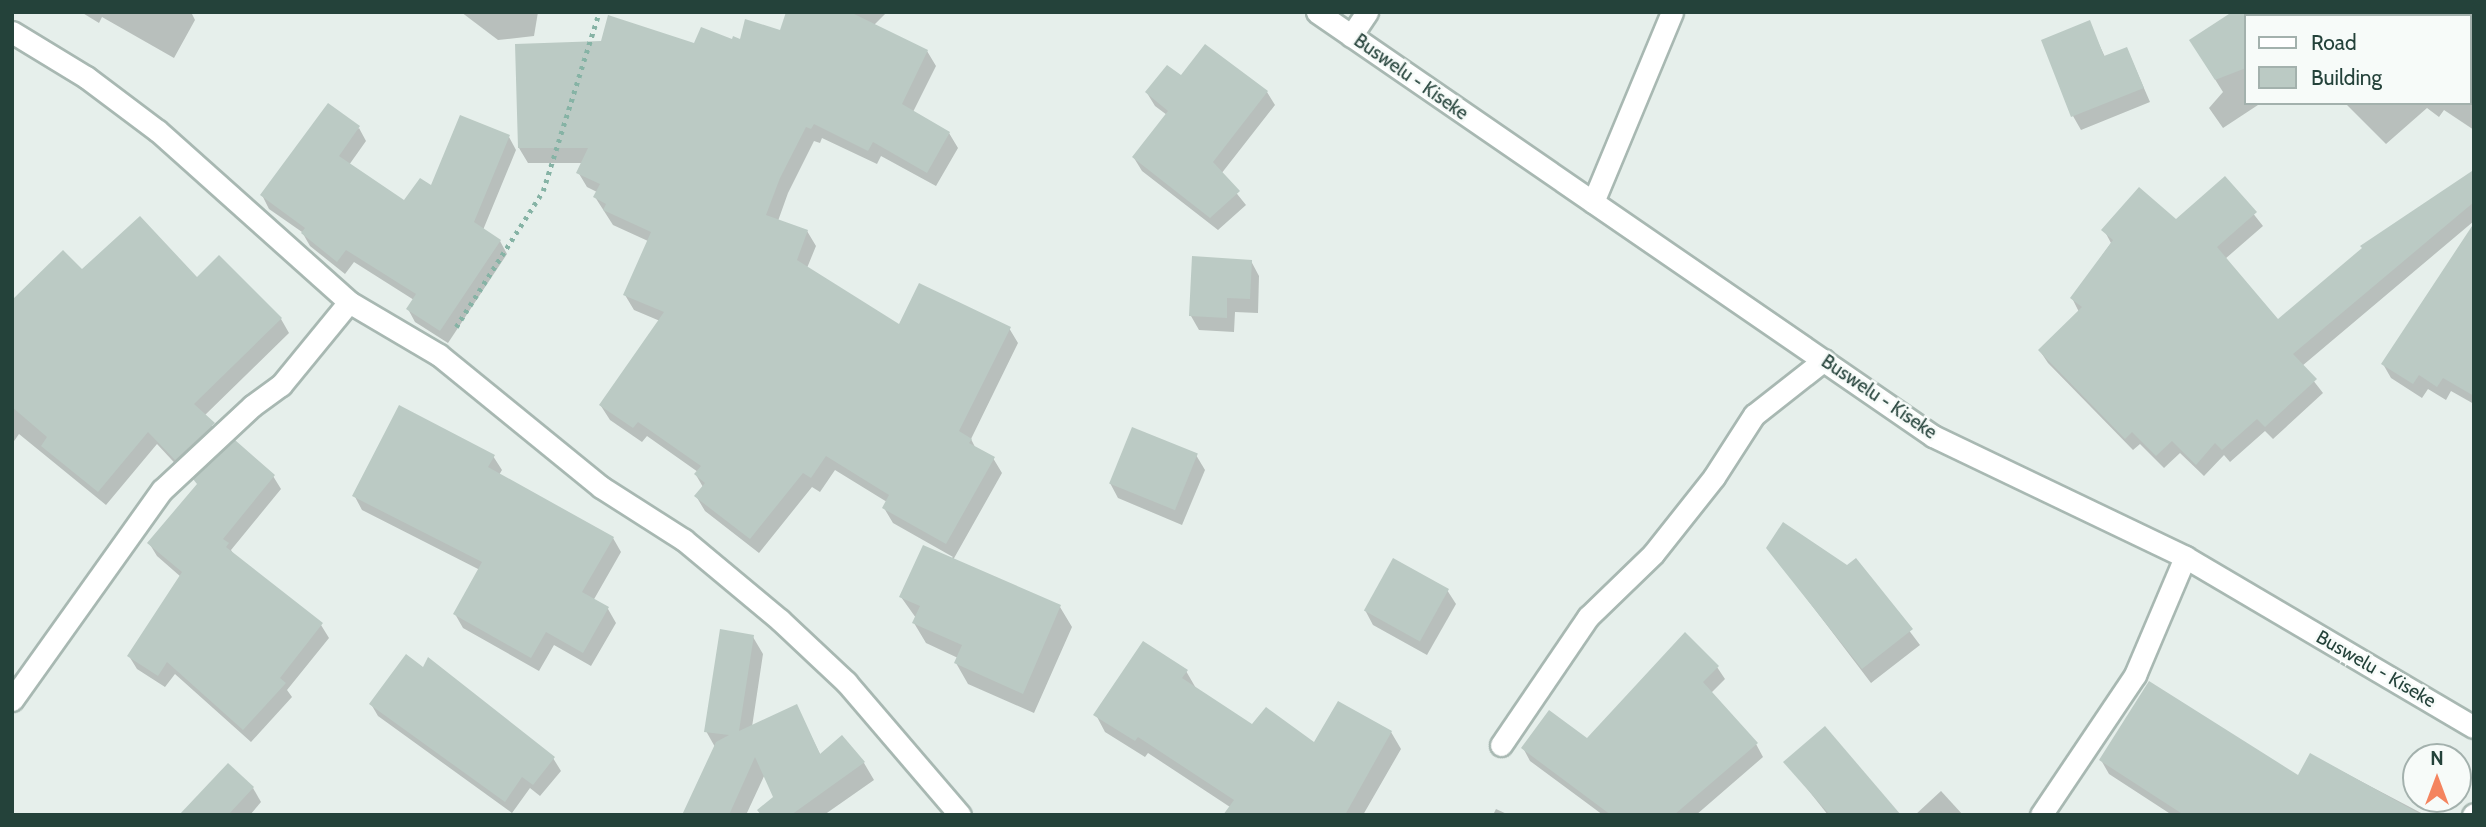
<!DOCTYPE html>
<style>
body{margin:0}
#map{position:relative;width:2486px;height:827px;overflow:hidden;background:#e6efeb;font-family:Cabin,sans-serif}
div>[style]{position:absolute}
.shadow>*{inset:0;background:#0003}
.building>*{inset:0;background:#bbcac4;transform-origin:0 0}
.path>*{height:4.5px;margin-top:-2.25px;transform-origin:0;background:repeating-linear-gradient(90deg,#86b3a5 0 3.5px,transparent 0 8.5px)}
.roads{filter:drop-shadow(2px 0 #a8b8b2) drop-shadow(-2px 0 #a8b8b2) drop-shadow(0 2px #a8b8b2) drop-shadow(0 -2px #a8b8b2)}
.minor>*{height:21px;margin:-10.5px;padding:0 10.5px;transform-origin:10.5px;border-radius:10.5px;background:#fff}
.secondary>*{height:21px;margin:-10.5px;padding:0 10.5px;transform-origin:10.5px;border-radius:10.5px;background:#fff}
span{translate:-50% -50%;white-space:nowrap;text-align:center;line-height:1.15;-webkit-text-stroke:5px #f7fbf9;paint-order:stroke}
.street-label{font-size:19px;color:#24423a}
.frame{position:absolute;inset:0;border:14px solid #24423a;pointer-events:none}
.legend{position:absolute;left:2244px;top:14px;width:228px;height:91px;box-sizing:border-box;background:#f7fbf9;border:2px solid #a3b1ad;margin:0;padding:9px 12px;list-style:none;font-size:21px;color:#24423a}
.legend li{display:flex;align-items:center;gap:14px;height:35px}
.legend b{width:35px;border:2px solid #a3b1ad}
.north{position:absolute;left:2402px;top:743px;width:70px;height:70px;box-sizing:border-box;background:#f7fbf9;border:2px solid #a3b1ad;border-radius:50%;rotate:0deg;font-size:19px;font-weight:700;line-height:28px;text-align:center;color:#24423a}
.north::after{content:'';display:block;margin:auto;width:24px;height:32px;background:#f4845f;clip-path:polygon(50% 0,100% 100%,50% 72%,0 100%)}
</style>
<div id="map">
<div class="shadow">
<div style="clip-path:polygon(81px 12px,191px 12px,195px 20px,174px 58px,102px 17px,99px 23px)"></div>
<div style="clip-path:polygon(461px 12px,538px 12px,534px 36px,498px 40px)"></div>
<div style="clip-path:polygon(788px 12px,887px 12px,874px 25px,927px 51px,936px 66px,913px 112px,949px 133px,958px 148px,936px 186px,881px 156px,877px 164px,822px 138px,820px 143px,814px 141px,788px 193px,778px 221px,807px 231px,816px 246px,807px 268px,900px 327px,1009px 328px,1018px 343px,971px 439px,976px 449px,993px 458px,1002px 473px,953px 560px,1060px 607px,1072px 627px,1034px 713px,968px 684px,956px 663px,958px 658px,926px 643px,914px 623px,916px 618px,901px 597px,953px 557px,893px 523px,884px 508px,887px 502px,835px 470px,820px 492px,812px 487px,759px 553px,705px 511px,696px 496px,703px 487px,696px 475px,698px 472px,647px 436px,642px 442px,610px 420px,601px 406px,660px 321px,634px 310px,625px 295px,648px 241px,613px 225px,595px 197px,597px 192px,587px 187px,578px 172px,583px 163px,528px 163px,519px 148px,721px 53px,782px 32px)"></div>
<div style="clip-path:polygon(2237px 12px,2246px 27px,2246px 103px,2261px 103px,2223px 128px,2209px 108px,2223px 92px,2199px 54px)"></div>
<div style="clip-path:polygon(2287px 12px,2474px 12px,2474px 130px,2444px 110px,2439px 117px,2427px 108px,2386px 144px,2345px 103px,2470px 103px,2470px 16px,2283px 16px)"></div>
<div style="clip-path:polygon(2089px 23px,2105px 57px,2127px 49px,2150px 102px,2081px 130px,2073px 116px)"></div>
<div style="clip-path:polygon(1181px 78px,1267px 92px,1275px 105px,1221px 174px,1246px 205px,1218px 230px,1142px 171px,1134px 158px,1167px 115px,1155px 106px,1147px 93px)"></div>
<div style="clip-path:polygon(359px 128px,366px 141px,349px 165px,405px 202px,509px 137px,516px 150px,483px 230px,500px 241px,507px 254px,448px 343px,415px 322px,408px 309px,414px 300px,354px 262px,345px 274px,310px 246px,302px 232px,269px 209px,262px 195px)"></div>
<div style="clip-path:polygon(2472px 174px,2474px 221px,2302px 366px,2323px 393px,2273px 439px,2265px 431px,2230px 462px,2224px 455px,2204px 476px,2180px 453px,2164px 468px,2140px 444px,2133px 450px,2048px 363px,2040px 351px,2079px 312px,2072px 298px,2111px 243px,2104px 230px,2176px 221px,2225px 178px,2263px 226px,2225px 259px,2278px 321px)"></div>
<div style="clip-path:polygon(2474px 227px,2474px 404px,2451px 391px,2446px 400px,2428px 389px,2422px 398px,2391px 378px,2383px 364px)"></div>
<div style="clip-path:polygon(1251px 261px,1259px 276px,1258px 313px,1235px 312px,1234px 332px,1199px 330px,1191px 316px)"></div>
<div style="clip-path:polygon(82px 272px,197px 280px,281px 319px,289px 333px,204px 416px,222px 438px,184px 473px,157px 444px,106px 505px,19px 434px,12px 444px,12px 303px)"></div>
<div style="clip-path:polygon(1196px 455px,1205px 470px,1182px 525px,1118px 498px,1110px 483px)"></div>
<div style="clip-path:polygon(493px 456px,502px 470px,499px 475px,613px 538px,621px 552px,593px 601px,608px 609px,616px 623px,591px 666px,554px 645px,539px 671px,463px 628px,455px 614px,480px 570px,362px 510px,354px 495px)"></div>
<div style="clip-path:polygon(273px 476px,281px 489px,231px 550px,235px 557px,321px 625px,329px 638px,287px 690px,292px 697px,251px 742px,175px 674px,165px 687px,137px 669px,129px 656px,181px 577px,157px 556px,149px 543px)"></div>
<div style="clip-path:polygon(1768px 548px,1847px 567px,1856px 560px,1920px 645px,1871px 683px)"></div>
<div style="clip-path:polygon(1447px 590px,1456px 604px,1427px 655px,1373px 625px,1365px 610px)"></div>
<div style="clip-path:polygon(753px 637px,763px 654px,752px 727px,796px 706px,821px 756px,864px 763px,874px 780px,824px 815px,762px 815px,775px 797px,765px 774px,746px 815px,684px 815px,715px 747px,706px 731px)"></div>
<div style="clip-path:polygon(1717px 667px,1725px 679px,1711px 693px,1756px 744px,1763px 757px,1696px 815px,1603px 815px,1530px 761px,1523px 748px,1587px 741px)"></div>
<div style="clip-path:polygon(1186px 671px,1197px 690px,1253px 727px,1314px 745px,1391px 732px,1401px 749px,1363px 815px,1234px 815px,1230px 807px,1148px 753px,1145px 757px,1105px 732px,1096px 715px)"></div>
<div style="clip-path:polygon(371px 704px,553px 758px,561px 771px,540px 796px,530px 788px,512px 813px,378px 716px)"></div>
<div style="clip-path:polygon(2311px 755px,2425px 815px,2172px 815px,2109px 774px,2101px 760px,2298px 777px)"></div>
<div style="clip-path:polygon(1786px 762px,1898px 815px,1828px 815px)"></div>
<div style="clip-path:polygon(253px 788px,261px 802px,250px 815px,182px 815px)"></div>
<div style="clip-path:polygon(1941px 791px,1963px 815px,1915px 815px)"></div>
<div style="clip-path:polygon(1496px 809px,1509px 815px,1493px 815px)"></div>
</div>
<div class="building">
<div style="clip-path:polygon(786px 12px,850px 12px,928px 50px,902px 104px,950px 132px,927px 173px,873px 142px,868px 151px,814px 124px,811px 129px,806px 127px,780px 178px,766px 215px,808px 230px,797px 260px,899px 324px,919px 283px,1011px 327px,959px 431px,972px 439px,969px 443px,995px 457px,946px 544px,882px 508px,889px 495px,826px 456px,811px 478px,803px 473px,750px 539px,694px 496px,705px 483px,694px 474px,701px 466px,638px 422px,633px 428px,599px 405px,664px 312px,623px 295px,651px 232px,603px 210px,606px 204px,593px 197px,600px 184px,576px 173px,588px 148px,518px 148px,515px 44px,601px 41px,608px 15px,694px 43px,701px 27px,732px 39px,733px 36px,740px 39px,745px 19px,780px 30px)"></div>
<div style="clip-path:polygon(2232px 12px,2246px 12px,2246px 68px,2215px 80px,2189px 40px)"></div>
<div style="clip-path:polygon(2090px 20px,2104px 56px,2127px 47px,2144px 88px,2071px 117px,2041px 40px)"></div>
<div style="clip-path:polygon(1205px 44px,1268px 91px,1213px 162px,1240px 191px,1210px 218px,1132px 157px,1168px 111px,1145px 92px,1167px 65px,1181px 75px)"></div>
<div style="clip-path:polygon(328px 103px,360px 126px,339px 156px,404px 200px,420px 178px,431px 185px,460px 115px,510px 135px,474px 222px,501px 240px,440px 331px,406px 309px,416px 294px,346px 250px,337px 262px,301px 233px,305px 228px,260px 195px)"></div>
<div style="clip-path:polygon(2472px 171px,2474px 202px,2293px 354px,2317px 379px,2265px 427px,2257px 419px,2222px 450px,2215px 443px,2196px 465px,2172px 441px,2156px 456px,2132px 432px,2125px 439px,2038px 350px,2082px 307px,2070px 298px,2113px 240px,2101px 230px,2139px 187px,2176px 219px,2225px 176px,2257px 212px,2217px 247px,2278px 319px,2362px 248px,2360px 246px)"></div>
<div style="clip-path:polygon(140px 216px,197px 277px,219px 255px,282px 318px,194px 404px,215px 423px,175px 460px,148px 432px,98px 492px,41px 446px,47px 437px,12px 407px,12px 300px,63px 250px,82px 269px)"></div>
<div style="clip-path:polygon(2474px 223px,2474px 396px,2443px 378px,2437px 387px,2419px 375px,2413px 384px,2381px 364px)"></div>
<div style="clip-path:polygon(1192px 256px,1252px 260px,1250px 299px,1227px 298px,1227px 318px,1189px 316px)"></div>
<div style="clip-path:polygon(399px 405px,495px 455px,488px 467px,614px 537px,582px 592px,609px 607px,583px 653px,546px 632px,531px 658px,453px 614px,482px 562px,352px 496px)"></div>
<div style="left:1132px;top:427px;width:71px;height:61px;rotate:22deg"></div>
<div style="clip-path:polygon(235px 440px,275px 475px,223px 539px,229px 543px,226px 547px,323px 623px,280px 678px,286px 683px,243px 730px,167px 662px,158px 676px,127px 656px,182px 572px,147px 543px,197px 484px,193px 479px)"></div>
<div style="clip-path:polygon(1783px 522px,1847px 565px,1856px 558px,1913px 629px,1862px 669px,1766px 548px)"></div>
<div style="clip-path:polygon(923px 545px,1061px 605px,1023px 694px,954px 663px,962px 645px,912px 623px,920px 606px,899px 597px)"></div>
<div style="left:1393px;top:558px;width:64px;height:60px;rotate:29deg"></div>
<div style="clip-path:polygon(720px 629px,754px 635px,739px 731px,797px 704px,820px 754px,842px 735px,865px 762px,791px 815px,761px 815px,757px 810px,773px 797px,755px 757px,729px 815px,682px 815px,716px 742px,729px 735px,704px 732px)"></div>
<div style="clip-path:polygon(1685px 632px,1719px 666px,1703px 682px,1758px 743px,1674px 815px,1611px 815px,1521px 748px,1549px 710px,1587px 738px)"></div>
<div style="clip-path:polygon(1143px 641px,1188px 670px,1182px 678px,1252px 724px,1266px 707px,1314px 742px,1338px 701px,1392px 731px,1345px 815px,1223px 815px,1234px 800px,1138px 737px,1135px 741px,1093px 715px)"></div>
<div style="clip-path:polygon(406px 654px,423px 667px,428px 657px,555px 757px,533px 785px,522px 777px,505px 802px,369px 704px)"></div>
<div style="clip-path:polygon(2149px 681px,2298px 775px,2310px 753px,2422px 815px,2184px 815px,2099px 760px)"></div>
<div style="clip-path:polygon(1825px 726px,1901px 815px,1830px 815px,1783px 762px)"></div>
<div style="clip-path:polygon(228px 763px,254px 787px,228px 815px,179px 815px)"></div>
</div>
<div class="path">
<div style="left:456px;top:327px;width:161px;rotate:-57.4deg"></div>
<div style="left:543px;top:191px;width:188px;rotate:-72.6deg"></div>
</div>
<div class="roads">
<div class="minor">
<div style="left:12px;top:32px;width:87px;rotate:31.3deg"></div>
<div style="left:86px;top:77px;width:90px;rotate:36.9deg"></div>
<div style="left:158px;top:131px;width:256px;rotate:41.8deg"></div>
<div style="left:349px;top:302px;width:104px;rotate:30.5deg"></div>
<div style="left:439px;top:355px;width:209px;rotate:39.2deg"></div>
<div style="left:601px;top:487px;width:98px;rotate:32.6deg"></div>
<div style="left:684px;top:540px;width:125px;rotate:39.8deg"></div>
<div style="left:780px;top:620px;width:91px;rotate:43.2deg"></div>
<div style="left:846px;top:682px;width:175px;rotate:49.4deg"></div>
<div style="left:1351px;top:36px;width:29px;rotate:-56deg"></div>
<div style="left:1593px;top:202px;width:206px;rotate:-67.4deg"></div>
<div style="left:12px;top:700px;width:258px;rotate:-54.5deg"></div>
<div style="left:162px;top:490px;width:123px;rotate:-43deg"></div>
<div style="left:252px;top:406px;width:36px;rotate:-36deg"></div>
<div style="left:281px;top:385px;width:107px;rotate:-50.7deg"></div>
<div style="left:1501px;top:745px;width:155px;rotate:-55.8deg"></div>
<div style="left:1588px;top:617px;width:91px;rotate:-44.1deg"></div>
<div style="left:1653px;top:554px;width:98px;rotate:-51.6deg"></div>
<div style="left:1714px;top:477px;width:74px;rotate:-57.2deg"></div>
<div style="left:1754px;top:415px;width:89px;rotate:-38.2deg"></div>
<div style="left:2041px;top:815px;width:169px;rotate:-56.1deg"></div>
<div style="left:2135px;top:675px;width:128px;rotate:-67deg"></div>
<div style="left:2473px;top:815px;width:1px;rotate:-45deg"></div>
</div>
<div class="secondary">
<div style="left:1317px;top:12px;width:748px;rotate:34.54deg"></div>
<div style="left:1933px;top:436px;width:280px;rotate:25.6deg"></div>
<div style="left:2185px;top:557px;width:335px;rotate:30.5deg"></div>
</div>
</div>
<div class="street-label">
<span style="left:1411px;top:77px;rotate:35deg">Buswelu - Kiseke</span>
<span style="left:1879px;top:397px;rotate:34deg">Buswelu - Kiseke</span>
<span style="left:2376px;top:669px;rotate:30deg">Buswelu - Kiseke</span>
</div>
<div class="frame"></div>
<ul class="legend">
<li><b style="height:9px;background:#fff"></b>Road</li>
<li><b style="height:19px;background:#bbcac4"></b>Building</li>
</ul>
<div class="north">N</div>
</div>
